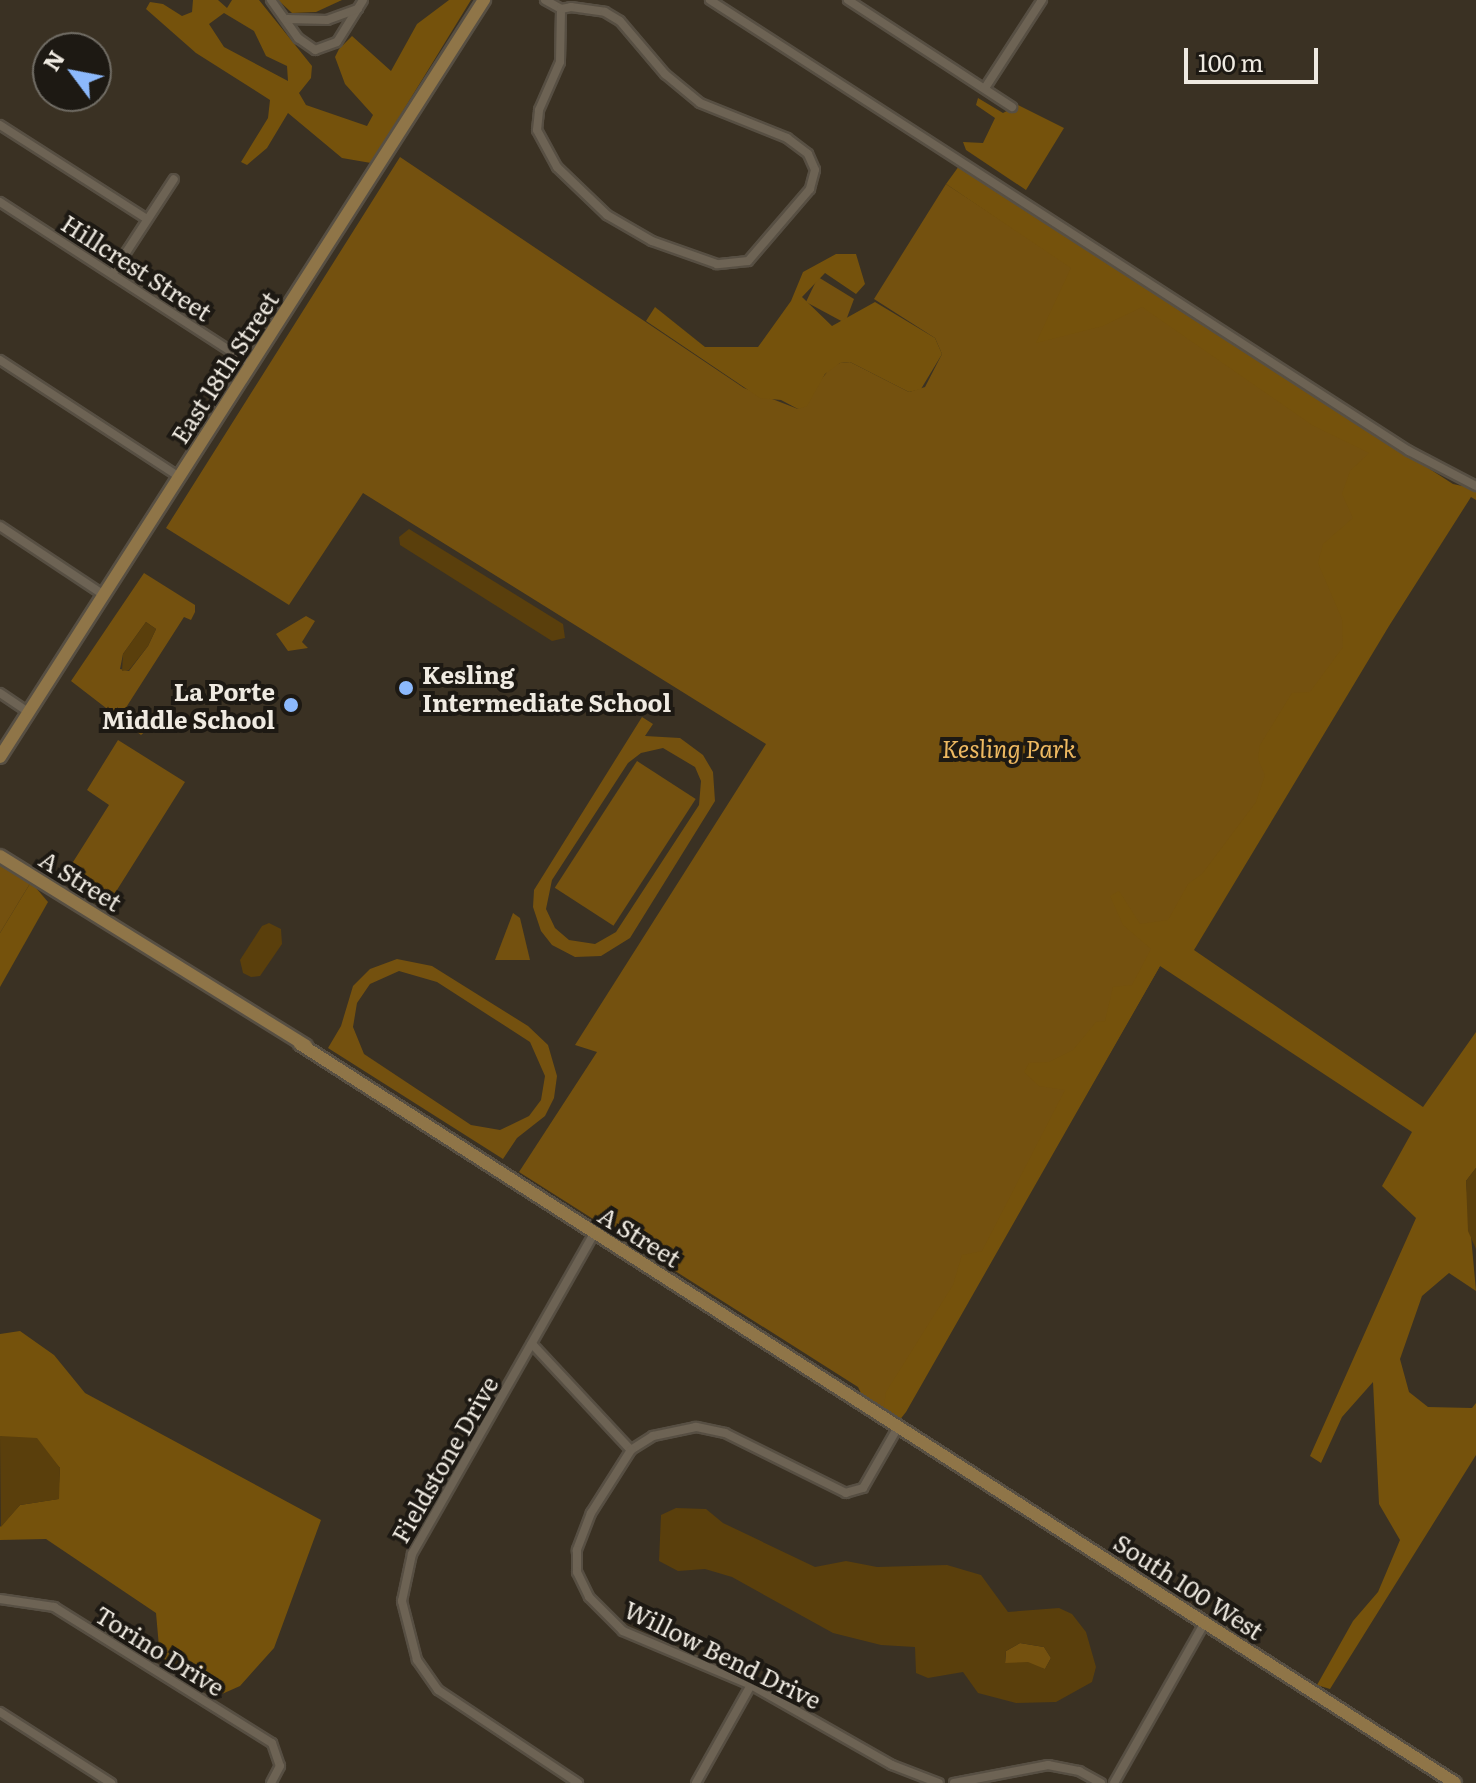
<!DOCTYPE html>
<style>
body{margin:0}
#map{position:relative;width:1476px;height:1783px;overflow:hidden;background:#3a3123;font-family:Literata,serif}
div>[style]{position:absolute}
.green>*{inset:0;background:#74510f;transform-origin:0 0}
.forest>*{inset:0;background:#75520c}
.water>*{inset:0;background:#5a3f0c}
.roads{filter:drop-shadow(2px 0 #574f43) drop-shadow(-2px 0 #574f43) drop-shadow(0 2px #574f43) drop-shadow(0 -2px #574f43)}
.street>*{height:8px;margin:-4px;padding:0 4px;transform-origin:4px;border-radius:4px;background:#6d6354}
.secondary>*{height:12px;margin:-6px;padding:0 6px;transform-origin:6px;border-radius:6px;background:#8f7548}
.dots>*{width:22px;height:22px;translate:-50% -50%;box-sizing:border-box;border:4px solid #1d1913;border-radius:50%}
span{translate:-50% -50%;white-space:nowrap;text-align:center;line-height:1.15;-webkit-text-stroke:8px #1d1913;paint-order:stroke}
.street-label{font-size:24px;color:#efeae1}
.poi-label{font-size:24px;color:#efeae1;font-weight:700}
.left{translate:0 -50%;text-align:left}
.right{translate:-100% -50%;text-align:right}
.park-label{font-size:24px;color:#eeb961;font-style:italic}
.north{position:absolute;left:32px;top:32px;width:80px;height:80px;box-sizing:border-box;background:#1d1913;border:2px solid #716d65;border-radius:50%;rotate:302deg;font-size:22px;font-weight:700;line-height:32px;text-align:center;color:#efeae1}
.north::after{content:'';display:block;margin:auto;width:28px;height:36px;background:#8cb9fc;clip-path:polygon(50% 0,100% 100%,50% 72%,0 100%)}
.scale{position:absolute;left:1184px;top:48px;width:134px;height:36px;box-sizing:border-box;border:4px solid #efeae1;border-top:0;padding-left:10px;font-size:24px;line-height:28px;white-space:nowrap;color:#efeae1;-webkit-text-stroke:6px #1d1913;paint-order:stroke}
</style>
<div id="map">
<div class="green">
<div style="clip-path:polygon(400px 157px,744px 388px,798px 409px,831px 367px,840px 363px,850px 362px,909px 392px,925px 387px,942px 354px,935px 338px,874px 299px,946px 184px,1066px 263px,1075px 248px,1456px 491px,1160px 966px,898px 1422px,864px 1399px,858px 1387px,519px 1172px,597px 1052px,575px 1045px,766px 744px,363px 493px,289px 605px,166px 528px)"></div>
<div style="clip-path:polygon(818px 277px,854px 299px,845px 323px,806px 302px)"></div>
<div style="clip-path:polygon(evenodd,144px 573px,195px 605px,195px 612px,191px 620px,184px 617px,127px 706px,133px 710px,129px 719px,146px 729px,153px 725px,141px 735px,71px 681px,144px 573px,146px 622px,156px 629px,148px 646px,129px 671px,120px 669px,123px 654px,146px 622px)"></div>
<div style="clip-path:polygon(306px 616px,315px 621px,302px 642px,308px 648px,288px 651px,276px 634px)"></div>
<div style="clip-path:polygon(evenodd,642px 717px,653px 724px,645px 736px,680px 738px,703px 755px,713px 772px,715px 801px,630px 938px,601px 956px,575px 957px,552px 945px,541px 931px,533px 907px,534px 890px,642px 717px,663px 748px,695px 767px,701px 781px,699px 805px,616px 932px,595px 944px,569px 940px,555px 928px,546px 909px,552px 880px,628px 763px,641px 753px,663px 748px)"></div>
<div style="clip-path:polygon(118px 740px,185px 782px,105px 909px,61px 881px,109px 805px,87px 790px)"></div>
<div style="left:637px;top:761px;width:70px;height:151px;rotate:33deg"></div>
<div style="clip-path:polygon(0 864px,31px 882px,0 933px)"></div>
<div style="clip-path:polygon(513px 913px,520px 918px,530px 960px,495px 960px)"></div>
<div style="clip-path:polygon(evenodd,397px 959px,432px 966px,528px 1026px,548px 1045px,557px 1076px,554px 1098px,545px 1116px,517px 1138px,503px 1159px,328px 1048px,341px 1026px,353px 986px,370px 969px,397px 959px,399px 971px,437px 982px,530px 1042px,545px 1076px,541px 1100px,529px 1116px,500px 1130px,471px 1125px,364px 1054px,353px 1027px,357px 1003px,370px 984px,399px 971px)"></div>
<div style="clip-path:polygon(1020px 1643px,1044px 1647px,1051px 1658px,1045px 1669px,1005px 1664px,1006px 1651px)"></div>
</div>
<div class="forest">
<div style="clip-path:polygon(evenodd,193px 0,218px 0,227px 8px,232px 0,259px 0,312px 66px,311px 78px,299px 93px,306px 105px,367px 126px,373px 115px,345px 84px,335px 57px,339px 49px,352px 36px,391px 71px,417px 24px,449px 0,471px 0,371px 163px,342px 158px,288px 113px,267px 148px,247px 165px,241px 162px,268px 118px,270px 100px,196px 53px,146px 9px,150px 2px,163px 4px,182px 16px,192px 12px,193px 0,224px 13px,254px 31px,266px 56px,287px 66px,288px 81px,224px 47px,209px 24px,224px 13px)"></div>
<div style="clip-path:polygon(278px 0,342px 0,316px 12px,292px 13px)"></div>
<div style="clip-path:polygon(978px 98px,1003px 113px,1018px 105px,1064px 128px,1026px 190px,966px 150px,963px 142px,983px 143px,995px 118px,976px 105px)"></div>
<div style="clip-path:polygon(959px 166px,1453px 484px,1476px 489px,1476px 500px,1471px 497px,1389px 626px,1194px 950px,1423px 1107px,1476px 1032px,1476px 1168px,1466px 1181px,1476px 1291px,1449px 1273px,1422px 1296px,1400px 1359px,1409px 1392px,1428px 1407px,1472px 1408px,1476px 1403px,1476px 1455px,1330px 1689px,1317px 1685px,1353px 1621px,1378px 1592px,1400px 1540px,1379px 1504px,1373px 1382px,1342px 1417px,1321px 1463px,1310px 1456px,1416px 1218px,1382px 1186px,1412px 1132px,1160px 966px,906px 1412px,898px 1422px,883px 1413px,886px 1392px,953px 1285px,962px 1255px,982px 1251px,1065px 1090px,1039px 1086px,1024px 1072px,1029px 1063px,1049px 1062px,1073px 1050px,1096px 1022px,1105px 1021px,1113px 987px,1132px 985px,1151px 949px,1123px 925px,1110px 896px,1119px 891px,1140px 924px,1168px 920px,1188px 884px,1202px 874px,1256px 802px,1265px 775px,1258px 759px,1260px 745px,1292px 693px,1310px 692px,1343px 647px,1342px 619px,1318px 563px,1323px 544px,1353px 518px,1342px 494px,1350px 471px,1369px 453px,1312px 425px,1142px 307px,1103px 326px,1036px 343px,1071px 268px,946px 184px)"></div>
<div style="clip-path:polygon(836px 254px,856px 254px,865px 284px,856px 294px,825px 273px,802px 297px,832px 326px,875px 302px,935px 338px,942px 354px,921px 389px,909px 392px,850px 362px,840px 363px,825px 374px,807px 406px,798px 409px,781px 400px,760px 398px,646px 321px,655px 307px,705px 347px,758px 347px,791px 301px,803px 272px)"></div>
<div style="clip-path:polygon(31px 882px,48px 902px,0 987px,0 933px)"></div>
<div style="clip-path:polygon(20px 1331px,54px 1355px,85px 1393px,321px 1520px,274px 1648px,240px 1686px,222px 1694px,160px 1658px,156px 1613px,46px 1539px,0 1540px,0 1527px,20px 1505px,58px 1499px,60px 1468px,50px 1457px,0 1436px,0 1334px)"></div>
</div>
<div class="water">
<div style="clip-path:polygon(409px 529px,563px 624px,565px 638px,552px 641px,400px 545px,399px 537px)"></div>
<div style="clip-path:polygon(146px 622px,156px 629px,148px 646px,129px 670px,122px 671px,123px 654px)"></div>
<div style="clip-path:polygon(269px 923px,281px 929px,282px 944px,260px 976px,251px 977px,243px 973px,240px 960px,262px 926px)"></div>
<div style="clip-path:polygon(1476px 1168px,1476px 1249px,1468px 1231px,1466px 1181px)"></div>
<div style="clip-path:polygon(0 1436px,37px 1438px,60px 1468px,59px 1499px,20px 1505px,1px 1527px)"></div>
<div style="clip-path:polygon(evenodd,676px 1508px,706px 1509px,723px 1523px,815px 1567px,846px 1561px,877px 1567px,947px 1565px,981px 1575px,1008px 1612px,1059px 1608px,1072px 1614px,1086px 1632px,1096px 1667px,1092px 1682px,1056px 1702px,1016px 1703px,978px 1693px,963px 1672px,928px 1678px,916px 1673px,915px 1647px,881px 1645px,833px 1633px,732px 1577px,705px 1569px,678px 1571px,659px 1561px,661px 1515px,676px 1508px,1020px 1643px,1044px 1647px,1051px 1658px,1045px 1669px,1028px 1662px,1005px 1663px,1006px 1651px,1020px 1643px)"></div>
</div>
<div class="roads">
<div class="street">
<div style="left:271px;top:0;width:47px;rotate:54.6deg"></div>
<div style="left:298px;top:38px;width:21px;rotate:35deg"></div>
<div style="left:315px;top:50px;width:23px;rotate:-20deg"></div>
<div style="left:337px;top:42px;width:49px;rotate:-58.2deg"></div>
<div style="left:545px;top:0;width:18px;rotate:29deg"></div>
<div style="left:710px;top:0;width:832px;rotate:32.83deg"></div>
<div style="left:1409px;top:451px;width:76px;rotate:27.6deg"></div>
<div style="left:848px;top:0;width:196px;rotate:33.1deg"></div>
<div style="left:571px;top:7px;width:34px;rotate:8deg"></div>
<div style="left:605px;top:12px;width:17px;rotate:31deg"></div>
<div style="left:620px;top:21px;width:70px;rotate:49.7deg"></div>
<div style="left:665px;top:74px;width:45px;rotate:39.6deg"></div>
<div style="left:700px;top:103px;width:94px;rotate:21.9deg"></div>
<div style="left:787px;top:138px;width:26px;rotate:37deg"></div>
<div style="left:808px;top:154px;width:17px;rotate:66deg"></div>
<div style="left:815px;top:170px;width:20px;rotate:105deg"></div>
<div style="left:810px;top:189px;width:95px;rotate:130.7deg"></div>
<div style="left:748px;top:261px;width:31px;rotate:174deg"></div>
<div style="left:717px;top:264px;width:69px;rotate:-160.5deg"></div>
<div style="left:652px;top:241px;width:52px;rotate:-150deg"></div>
<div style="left:607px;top:215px;width:69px;rotate:-136.2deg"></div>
<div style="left:557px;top:167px;width:42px;rotate:-118.4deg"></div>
<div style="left:537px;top:130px;width:20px;rotate:-84deg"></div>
<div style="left:539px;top:110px;width:52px;rotate:-66.4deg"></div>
<div style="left:560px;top:62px;width:53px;rotate:-88.9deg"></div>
<div style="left:561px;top:9px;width:10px;rotate:-11deg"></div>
<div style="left:287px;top:19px;width:40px;rotate:1.4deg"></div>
<div style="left:327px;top:20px;width:33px;rotate:-20deg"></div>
<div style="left:985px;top:88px;width:105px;rotate:-57.1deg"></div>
<div style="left:0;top:125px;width:174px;rotate:32.6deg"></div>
<div style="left:0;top:202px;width:300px;rotate:32.9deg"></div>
<div style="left:112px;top:274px;width:113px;rotate:-56.9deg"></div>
<div style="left:0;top:360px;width:212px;rotate:33.1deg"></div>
<div style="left:0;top:526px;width:125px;rotate:33.6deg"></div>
<div style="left:0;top:693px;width:34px;rotate:34deg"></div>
<div style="left:532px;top:1344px;width:145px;rotate:47deg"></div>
<div style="left:898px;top:1427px;width:70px;rotate:119.8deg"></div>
<div style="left:863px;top:1488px;width:18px;rotate:164deg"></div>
<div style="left:846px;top:1493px;width:135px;rotate:-153.6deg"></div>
<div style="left:725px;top:1433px;width:30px;rotate:-168deg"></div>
<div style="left:696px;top:1427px;width:44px;rotate:168.2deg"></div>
<div style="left:653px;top:1436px;width:26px;rotate:148deg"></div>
<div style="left:631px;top:1450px;width:75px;rotate:122.4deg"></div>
<div style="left:591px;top:1513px;width:40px;rotate:111deg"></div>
<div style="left:577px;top:1550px;width:22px;rotate:90deg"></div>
<div style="left:577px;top:1572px;width:28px;rotate:64deg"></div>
<div style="left:589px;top:1597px;width:48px;rotate:45deg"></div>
<div style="left:623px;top:1631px;width:139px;rotate:22.9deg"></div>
<div style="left:751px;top:1685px;width:162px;rotate:29.6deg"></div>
<div style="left:892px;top:1765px;width:50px;rotate:21deg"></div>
<div style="left:0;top:1599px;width:55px;rotate:8.4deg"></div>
<div style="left:54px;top:1607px;width:257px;rotate:32deg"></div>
<div style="left:272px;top:1743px;width:24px;rotate:71deg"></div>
<div style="left:280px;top:1766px;width:19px;rotate:118deg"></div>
<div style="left:0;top:1712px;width:132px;rotate:32.6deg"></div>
<div style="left:578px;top:1783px;width:168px;rotate:-146.4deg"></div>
<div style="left:438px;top:1690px;width:37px;rotate:-125deg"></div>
<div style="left:417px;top:1660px;width:61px;rotate:-104.3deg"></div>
<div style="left:402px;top:1601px;width:48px;rotate:-78deg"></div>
<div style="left:412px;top:1554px;width:368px;rotate:-60.4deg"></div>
<div style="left:696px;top:1783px;width:112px;rotate:-60.7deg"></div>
<div style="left:954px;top:1783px;width:96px;rotate:-10.8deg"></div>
<div style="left:1048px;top:1765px;width:32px;rotate:11deg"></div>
<div style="left:1079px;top:1771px;width:25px;rotate:29deg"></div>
<div style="left:1114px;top:1783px;width:185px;rotate:-60.5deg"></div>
</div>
<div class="secondary">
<div style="left:0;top:757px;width:899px;rotate:-57.41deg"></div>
<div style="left:0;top:856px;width:360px;rotate:31.8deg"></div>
<div style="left:300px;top:1044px;width:1371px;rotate:32.61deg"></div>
</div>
</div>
<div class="dots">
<div style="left:406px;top:688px;background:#8cb9fc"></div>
<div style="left:291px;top:705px;background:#8cb9fc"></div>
</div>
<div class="street-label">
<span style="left:137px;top:267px;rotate:33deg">Hillcrest Street</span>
<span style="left:224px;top:367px;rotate:-57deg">East 18th Street</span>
<span style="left:81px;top:880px;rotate:32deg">A Street</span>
<span style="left:640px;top:1236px;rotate:32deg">A Street</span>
<span style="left:444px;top:1459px;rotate:-60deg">Fieldstone Drive</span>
<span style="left:1189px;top:1586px;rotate:33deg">South 100 West</span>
<span style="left:160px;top:1650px;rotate:32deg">Torino Drive</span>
<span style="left:723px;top:1654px;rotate:26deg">Willow Bend Drive</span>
</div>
<div class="poi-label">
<span class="left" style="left:422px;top:688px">Kesling<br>Intermediate School</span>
<span class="right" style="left:275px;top:705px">La Porte<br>Middle School</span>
</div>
<div class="park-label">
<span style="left:1009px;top:748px">Kesling Park</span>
</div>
<div class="north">N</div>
<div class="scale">100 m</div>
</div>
